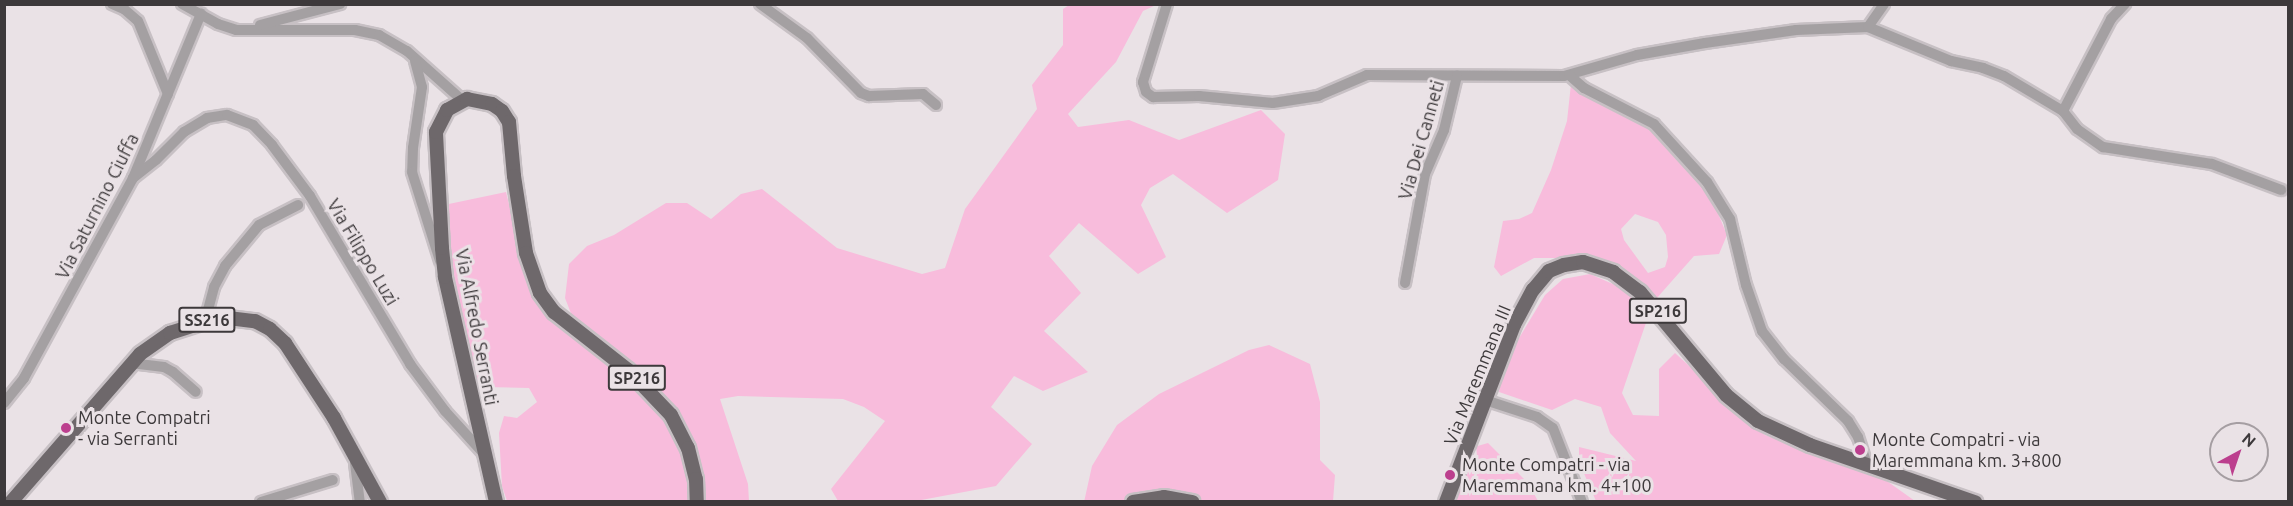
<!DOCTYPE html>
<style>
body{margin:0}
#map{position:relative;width:2293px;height:506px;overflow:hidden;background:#eae2e6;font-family:Ubuntu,sans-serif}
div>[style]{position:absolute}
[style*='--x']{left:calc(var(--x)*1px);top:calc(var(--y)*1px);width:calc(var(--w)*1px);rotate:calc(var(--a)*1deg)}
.green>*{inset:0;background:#f8bcdc}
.roads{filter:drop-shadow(2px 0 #c7c0c4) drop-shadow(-2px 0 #c7c0c4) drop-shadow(0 2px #c7c0c4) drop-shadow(0 -2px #c7c0c4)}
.minor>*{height:10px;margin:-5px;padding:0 5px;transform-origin:5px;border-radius:5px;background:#a4a0a2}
.major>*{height:14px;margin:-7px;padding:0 7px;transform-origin:7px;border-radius:7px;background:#6e686b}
.dots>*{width:16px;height:16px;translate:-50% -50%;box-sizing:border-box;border:3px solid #eae2e6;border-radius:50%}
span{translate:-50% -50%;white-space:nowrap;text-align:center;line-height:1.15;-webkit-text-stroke:6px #eae2e6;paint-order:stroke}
.shield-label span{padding:2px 4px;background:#eae2e6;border:2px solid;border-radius:4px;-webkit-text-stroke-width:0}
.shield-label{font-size:16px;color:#3d393b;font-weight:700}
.street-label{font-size:18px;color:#3d393b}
.poi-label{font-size:18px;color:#3d393b}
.left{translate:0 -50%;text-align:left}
.frame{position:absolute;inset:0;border:6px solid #3d393b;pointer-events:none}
.north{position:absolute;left:2209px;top:422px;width:60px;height:60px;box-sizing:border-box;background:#eae2e6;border:2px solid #a59ea2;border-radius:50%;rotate:40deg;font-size:16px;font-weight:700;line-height:24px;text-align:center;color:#3d393b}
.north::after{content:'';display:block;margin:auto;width:21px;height:27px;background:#bc3f8e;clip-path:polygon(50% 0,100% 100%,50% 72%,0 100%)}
</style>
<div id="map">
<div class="green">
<div style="clip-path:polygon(1069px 5px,1156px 5px,1143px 11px,1116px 62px,1068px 114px,1078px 127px,1129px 120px,1179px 140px,1261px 110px,1285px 134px,1278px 180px,1227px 213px,1173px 174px,1150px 188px,1141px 205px,1166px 257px,1138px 274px,1079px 223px,1049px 256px,1081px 293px,1044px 331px,1088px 372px,1043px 391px,1014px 376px,991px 407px,1032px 444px,996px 486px,916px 501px,838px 501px,831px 489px,885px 421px,864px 407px,843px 399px,738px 396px,720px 399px,748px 484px,749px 501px,507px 501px,502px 486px,499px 433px,504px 416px,517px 418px,537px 402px,529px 388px,485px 387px,474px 379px,449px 271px,444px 205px,506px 192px,526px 273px,541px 300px,579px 334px,565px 298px,569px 264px,587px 246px,614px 235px,666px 203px,687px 203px,711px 219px,741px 194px,762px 189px,837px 248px,922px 274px,945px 268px,965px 209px,1037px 109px,1032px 85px,1063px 45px,1063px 9px)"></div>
<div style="clip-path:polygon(evenodd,1571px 84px,1601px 97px,1648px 123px,1678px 151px,1710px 194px,1727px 235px,1719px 254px,1694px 256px,1656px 299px,1621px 269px,1599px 258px,1534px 258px,1501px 276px,1494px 267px,1503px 221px,1519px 219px,1532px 213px,1551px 170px,1567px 121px,1571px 84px,1635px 214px,1658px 222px,1666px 235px,1668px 257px,1665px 267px,1648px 273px,1624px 240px,1621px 229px,1635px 214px)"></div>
<div style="clip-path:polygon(1590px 274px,1622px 288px,1649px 314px,1622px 393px,1633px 415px,1659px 416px,1659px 369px,1675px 353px,1765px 435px,1884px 479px,1915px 501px,1596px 501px,1579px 462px,1579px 447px,1636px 461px,1610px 433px,1601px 407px,1575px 399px,1552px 410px,1499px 392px,1504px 363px,1545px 295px,1563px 279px)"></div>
<div style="clip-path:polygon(1269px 345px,1310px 364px,1320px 402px,1320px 460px,1335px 475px,1333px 501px,1084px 502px,1092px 466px,1117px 425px,1159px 394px,1249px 350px)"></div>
<div style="clip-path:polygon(1488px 443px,1528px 483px,1538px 501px,1453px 502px,1474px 447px)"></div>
</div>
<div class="roads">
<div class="minor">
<div style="--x:112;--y:4;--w:13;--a:23"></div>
<div style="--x:124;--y:9;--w:18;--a:41"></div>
<div style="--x:138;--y:21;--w:79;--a:67.7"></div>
<div style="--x:182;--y:4;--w:41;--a:29.1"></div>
<div style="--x:218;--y:24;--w:19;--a:18"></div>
<div style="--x:236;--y:30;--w:119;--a:0"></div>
<div style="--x:355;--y:30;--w:25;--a:12"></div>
<div style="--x:379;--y:35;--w:32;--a:30"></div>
<div style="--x:407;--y:51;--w:74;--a:41.7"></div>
<div style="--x:760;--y:4;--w:58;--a:35.9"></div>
<div style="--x:807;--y:38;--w:77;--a:45.5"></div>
<div style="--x:861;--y:93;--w:9;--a:21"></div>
<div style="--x:869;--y:96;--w:54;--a:-2.1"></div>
<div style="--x:923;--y:94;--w:17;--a:40"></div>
<div style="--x:1167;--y:4;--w:82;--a:107.1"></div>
<div style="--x:1143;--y:82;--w:10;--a:73"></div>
<div style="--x:1146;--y:92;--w:9;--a:36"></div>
<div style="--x:1153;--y:97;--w:46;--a:-1.2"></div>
<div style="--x:1199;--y:96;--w:74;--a:5.4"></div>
<div style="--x:1273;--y:103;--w:46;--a:-8.8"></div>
<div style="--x:1318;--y:96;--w:53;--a:-23.2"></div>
<div style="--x:1367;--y:75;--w:197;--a:0.3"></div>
<div style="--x:1564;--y:76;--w:76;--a:-16"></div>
<div style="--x:1637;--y:55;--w:69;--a:-10"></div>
<div style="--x:1705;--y:43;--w:92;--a:-8.1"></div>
<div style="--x:1796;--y:30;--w:72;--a:-2.4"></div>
<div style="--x:1868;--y:27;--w:90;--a:22.3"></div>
<div style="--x:1951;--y:61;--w:33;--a:12"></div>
<div style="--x:1983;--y:68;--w:22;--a:21"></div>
<div style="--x:2004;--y:76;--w:69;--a:30.7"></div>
<div style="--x:2063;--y:111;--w:23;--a:52"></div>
<div style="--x:2077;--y:129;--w:32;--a:35"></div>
<div style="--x:2103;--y:147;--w:110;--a:8.9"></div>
<div style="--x:2212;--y:164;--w:74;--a:20.6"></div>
<div style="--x:260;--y:25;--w:83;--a:-14.7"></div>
<div style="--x:1868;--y:27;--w:28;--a:-55"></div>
<div style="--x:415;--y:61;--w:27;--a:75"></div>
<div style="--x:422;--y:87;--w:62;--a:98.4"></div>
<div style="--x:413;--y:148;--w:24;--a:92"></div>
<div style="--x:412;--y:172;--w:93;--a:72.5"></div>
<div style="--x:1569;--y:75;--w:20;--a:41"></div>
<div style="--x:1584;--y:88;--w:79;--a:27.2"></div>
<div style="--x:1654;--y:124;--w:79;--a:47.6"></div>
<div style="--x:1707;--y:182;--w:44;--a:58.1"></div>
<div style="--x:1730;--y:219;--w:68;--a:76.4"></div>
<div style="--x:1746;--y:285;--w:49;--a:70.8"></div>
<div style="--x:1762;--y:331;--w:36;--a:52"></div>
<div style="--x:1784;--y:359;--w:89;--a:44.1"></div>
<div style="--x:1848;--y:421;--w:19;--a:58"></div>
<div style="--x:1858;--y:437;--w:29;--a:72"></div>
<div style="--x:2063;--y:111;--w:104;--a:-62.4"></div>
<div style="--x:2111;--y:19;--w:21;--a:-47"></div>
<div style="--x:133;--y:178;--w:29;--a:-38"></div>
<div style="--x:156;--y:160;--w:40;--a:-45"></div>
<div style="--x:184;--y:132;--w:27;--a:-31"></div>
<div style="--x:207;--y:118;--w:20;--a:-9"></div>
<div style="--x:227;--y:115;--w:28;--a:21"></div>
<div style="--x:253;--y:125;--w:28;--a:46"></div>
<div style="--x:272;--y:145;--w:64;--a:53.3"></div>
<div style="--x:310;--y:196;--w:196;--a:59.2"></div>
<div style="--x:410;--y:364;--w:59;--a:53.3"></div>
<div style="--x:445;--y:411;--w:58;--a:47.8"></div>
<div style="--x:1405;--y:283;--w:111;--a:-79.6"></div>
<div style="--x:1425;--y:174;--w:48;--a:-66.6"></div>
<div style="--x:1444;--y:130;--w:56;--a:-76.5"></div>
<div style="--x:205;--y:321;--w:35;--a:-75"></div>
<div style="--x:214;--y:287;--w:24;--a:-62"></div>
<div style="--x:225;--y:266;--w:53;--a:-50.3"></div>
<div style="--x:259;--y:225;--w:44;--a:-27.1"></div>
<div style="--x:131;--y:363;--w:33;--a:7"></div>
<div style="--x:164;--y:367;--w:10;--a:29"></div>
<div style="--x:173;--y:372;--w:30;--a:41"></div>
<div style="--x:1485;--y:400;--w:55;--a:18.1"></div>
<div style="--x:1537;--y:417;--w:19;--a:35"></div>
<div style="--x:1553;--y:428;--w:79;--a:68.6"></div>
<div style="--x:4;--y:403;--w:32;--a:-51"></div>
<div style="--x:24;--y:378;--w:228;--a:-61.4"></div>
<div style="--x:133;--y:178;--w:178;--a:-67.5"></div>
<div style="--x:355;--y:463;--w:39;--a:83"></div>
<div style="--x:261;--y:502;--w:75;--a:-17"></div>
</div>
<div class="major">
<div style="--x:11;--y:502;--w:196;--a:-48.9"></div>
<div style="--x:140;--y:354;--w:37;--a:-35"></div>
<div style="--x:170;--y:333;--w:52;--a:-17.7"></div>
<div style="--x:220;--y:317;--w:35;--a:7"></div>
<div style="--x:255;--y:321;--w:17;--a:28"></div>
<div style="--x:270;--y:329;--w:21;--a:43"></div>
<div style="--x:285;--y:343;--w:90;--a:56.8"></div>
<div style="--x:334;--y:418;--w:96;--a:61.3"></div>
<div style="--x:496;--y:502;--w:231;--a:-102.8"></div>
<div style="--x:445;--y:277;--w:29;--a:-96"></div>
<div style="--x:442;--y:248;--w:116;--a:-93"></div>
<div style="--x:436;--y:132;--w:25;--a:-63"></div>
<div style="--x:447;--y:110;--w:23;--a:-29"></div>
<div style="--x:467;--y:99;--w:25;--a:11"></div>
<div style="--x:492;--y:104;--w:12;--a:35"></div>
<div style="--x:502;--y:111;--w:13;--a:58"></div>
<div style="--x:509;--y:122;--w:54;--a:84.7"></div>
<div style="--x:514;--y:176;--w:78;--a:81.1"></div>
<div style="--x:526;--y:253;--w:42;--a:70.7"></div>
<div style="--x:540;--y:293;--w:24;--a:54"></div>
<div style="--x:554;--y:312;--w:94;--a:38.1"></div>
<div style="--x:628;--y:370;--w:62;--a:46.3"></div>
<div style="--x:671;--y:415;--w:37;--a:63"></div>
<div style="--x:688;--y:448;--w:32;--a:76"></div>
<div style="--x:696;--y:479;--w:23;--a:88"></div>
<div style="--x:1133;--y:502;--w:31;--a:-9"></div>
<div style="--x:1164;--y:497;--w:29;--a:10"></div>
<div style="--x:1446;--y:502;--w:190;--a:-69"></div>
<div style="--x:1514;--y:325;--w:40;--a:-62"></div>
<div style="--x:1533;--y:290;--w:25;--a:-50"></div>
<div style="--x:1549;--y:271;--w:16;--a:-22"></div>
<div style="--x:1564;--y:265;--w:19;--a:-9"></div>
<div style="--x:1583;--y:262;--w:32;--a:18"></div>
<div style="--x:1613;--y:272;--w:34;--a:37"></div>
<div style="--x:1640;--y:292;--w:134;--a:50.1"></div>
<div style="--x:1726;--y:395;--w:41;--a:39.1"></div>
<div style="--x:1758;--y:421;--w:57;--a:24.8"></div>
<div style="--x:1810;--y:445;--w:175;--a:19.1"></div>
</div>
</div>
<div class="dots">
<div style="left:66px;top:428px;background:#bc3f8e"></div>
<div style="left:1860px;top:450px;background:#bc3f8e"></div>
<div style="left:1450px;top:475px;background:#bc3f8e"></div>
</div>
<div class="shield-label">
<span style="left:1658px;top:311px">SP216</span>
<span style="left:207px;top:320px">SS216</span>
<span style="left:637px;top:378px">SP216</span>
</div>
<div class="street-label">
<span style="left:1421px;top:140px;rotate:-74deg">Via Dei Canneti</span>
<span style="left:97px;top:206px;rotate:-63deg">Via Saturnino Ciuffa</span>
<span style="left:363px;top:252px;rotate:59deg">Via Filippo Luzi</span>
<span style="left:477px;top:327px;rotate:79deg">Via Alfredo Serranti</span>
<span style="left:1477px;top:375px;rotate:-68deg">Via Maremmana III</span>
</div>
<div class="poi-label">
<span class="left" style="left:78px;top:428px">Monte Compatri<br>- via Serranti</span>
<span class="left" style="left:1872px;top:450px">Monte Compatri - via<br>Maremmana km. 3+800</span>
<span class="left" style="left:1462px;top:475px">Monte Compatri - via<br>Maremmana km. 4+100</span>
</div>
<div class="frame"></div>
<div class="north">N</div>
</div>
